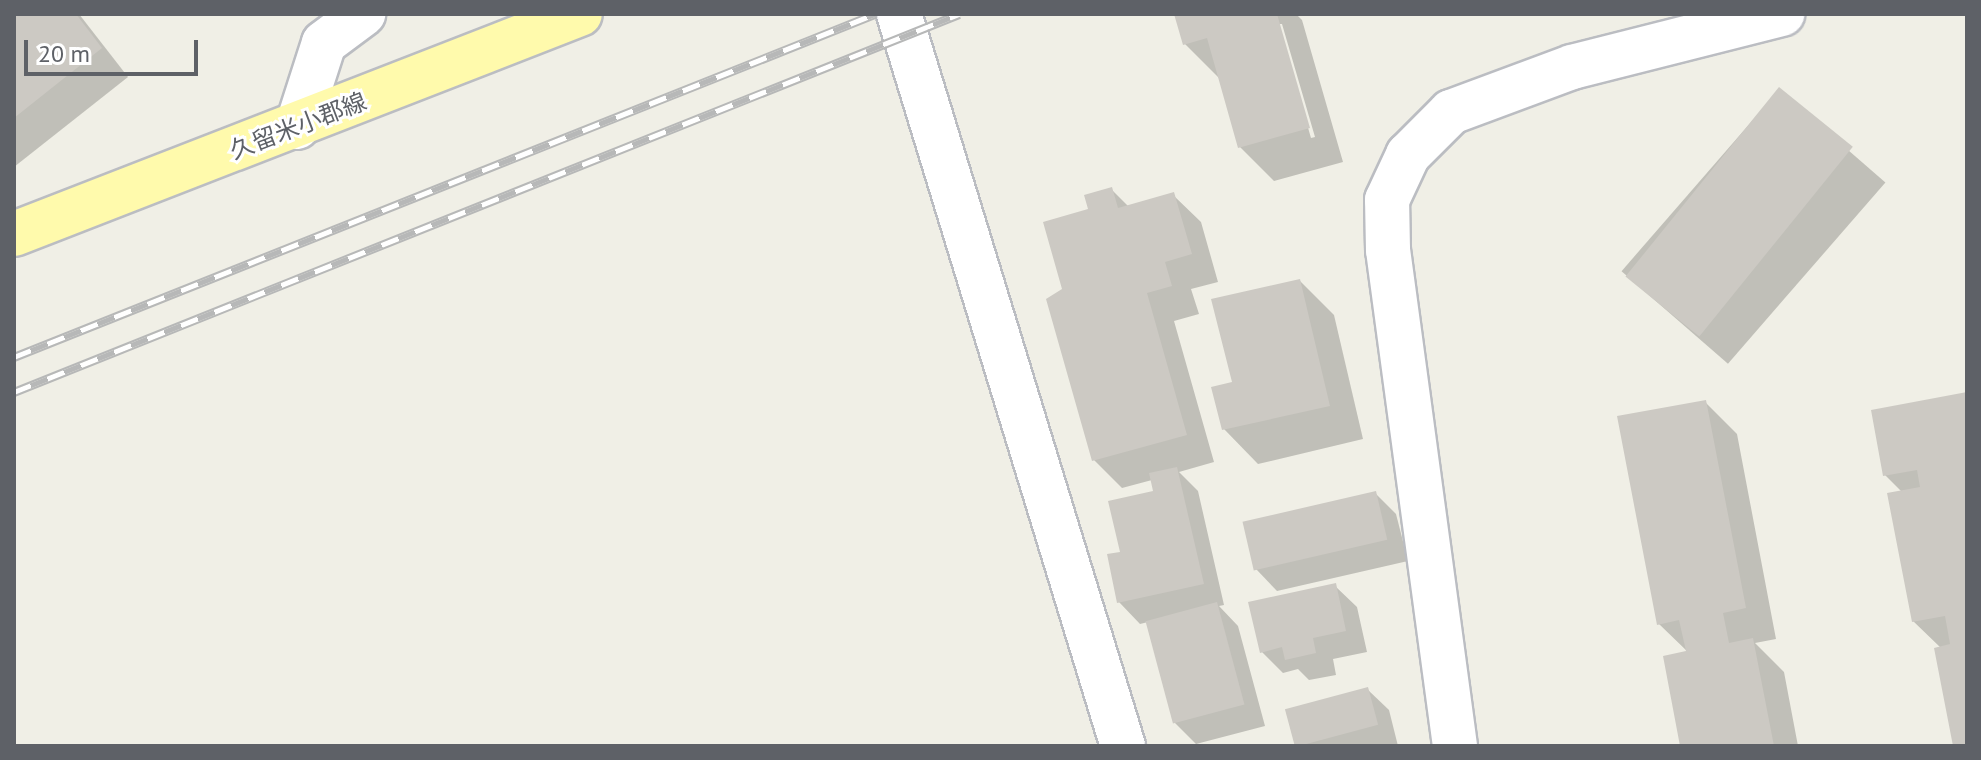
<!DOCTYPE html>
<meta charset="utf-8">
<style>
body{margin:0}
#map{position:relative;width:1981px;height:760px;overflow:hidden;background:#f0efe6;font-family:"PT Sans","Noto Sans JP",sans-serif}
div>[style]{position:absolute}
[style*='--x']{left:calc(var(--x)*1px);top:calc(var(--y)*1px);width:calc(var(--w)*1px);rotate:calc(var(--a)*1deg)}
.shadow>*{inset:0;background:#0003;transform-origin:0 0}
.building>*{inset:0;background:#ccc9c3;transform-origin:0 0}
.roads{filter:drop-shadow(2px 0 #bbbdc2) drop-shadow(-2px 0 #bbbdc2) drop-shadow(0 2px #bbbdc2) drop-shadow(0 -2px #bbbdc2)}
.minor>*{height:44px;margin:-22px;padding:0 22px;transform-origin:22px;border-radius:22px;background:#fff}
.tertiary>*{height:44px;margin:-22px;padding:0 22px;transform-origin:22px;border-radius:22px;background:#fff}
.primary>*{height:44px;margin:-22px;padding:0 22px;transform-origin:22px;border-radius:22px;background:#fffaac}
.rail>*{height:9px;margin-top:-4.5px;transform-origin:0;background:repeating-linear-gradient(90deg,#fff 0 18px,#b7b8b8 0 36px);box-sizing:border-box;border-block:2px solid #b7b8b8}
span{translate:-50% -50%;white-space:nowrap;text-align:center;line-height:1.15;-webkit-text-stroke:6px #fff;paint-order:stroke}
.street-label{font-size:24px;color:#5e6167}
.frame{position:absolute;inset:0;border:16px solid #5e6167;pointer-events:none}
.scale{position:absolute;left:24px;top:40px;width:174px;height:36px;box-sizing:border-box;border:4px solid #5e6167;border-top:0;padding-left:10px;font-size:24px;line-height:28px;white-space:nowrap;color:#5e6167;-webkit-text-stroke:6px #fff;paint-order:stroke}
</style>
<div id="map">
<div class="shadow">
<div style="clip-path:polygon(14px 14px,79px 14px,128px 77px,14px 167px)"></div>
<div style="clip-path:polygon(evenodd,1176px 14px,1296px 14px,1302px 20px,1343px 162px,1274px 181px,1240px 147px,1219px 78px,1185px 44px,1176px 14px,1278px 24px,1282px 24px,1315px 137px,1311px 138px,1278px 24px)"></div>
<div style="left:1779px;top:90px;width:141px;height:240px;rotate:41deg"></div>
<div style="clip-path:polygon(1111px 189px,1129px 207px,1173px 195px,1201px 222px,1218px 282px,1191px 289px,1199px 314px,1174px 321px,1214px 462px,1179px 472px,1198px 491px,1224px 605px,1219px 606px,1238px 626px,1265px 726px,1196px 744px,1175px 723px,1148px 622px,1140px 624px,1119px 602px,1122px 553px,1155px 492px,1152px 480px,1122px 488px,1094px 460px,1065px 290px,1090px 211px)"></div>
<div style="clip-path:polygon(1300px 281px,1334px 315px,1363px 439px,1258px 464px,1224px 429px,1235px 383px)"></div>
<div style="clip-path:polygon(1967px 394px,1967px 746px,1955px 746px,1941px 648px,1913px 621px,1902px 492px,1885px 475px)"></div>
<div style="clip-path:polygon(1705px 402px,1737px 434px,1776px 639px,1755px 643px,1784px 672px,1798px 746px,1682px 746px,1689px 653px,1659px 624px)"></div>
<div style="clip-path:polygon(1375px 493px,1396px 514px,1408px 561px,1277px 591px,1256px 569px)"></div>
<div style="clip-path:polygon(1335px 586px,1357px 607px,1367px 652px,1333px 659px,1336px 675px,1309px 680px,1298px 669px,1283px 673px,1262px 652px)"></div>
<div style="clip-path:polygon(1367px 689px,1389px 710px,1398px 746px,1297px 745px)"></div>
</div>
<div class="building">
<div style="clip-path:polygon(14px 14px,76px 14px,102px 48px,14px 118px)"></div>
<div style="clip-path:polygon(1174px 14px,1277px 14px,1310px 128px,1238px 148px,1207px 38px,1183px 45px)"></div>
<div style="left:1779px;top:87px;width:95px;height:244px;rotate:39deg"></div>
<div style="clip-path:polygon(1112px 187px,1118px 208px,1174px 192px,1192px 254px,1165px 262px,1172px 286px,1147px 293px,1187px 435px,1092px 461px,1046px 299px,1062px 289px,1043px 222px,1088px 209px,1084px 195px)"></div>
<div style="clip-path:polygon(1300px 279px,1330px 406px,1222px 430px,1211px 387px,1232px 382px,1211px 299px)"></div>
<div style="clip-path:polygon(1967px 392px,1967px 746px,1953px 746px,1934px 648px,1950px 644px,1945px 616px,1912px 622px,1887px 493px,1920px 487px,1917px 470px,1883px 476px,1871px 410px)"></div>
<div style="clip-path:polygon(1706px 400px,1746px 608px,1723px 613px,1729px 643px,1753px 638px,1774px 746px,1680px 746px,1663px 656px,1686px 651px,1679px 620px,1657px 625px,1617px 416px)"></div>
<div style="clip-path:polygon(1177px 467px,1204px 584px,1117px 603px,1107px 554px,1120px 552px,1108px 501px,1153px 491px,1149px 473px)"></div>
<div style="left:1376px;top:491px;width:50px;height:137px;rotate:77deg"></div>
<div style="clip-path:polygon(1336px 583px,1346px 631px,1313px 638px,1316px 653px,1285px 660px,1282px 647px,1260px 653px,1248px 602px)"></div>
<div style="left:1217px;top:602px;width:106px;height:74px;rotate:75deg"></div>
<div style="left:1368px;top:687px;width:39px;height:86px;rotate:75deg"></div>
</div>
<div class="roads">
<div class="minor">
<div style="--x:899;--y:14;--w:766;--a:72.99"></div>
<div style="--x:297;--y:127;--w:88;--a:-72.2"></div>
<div style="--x:324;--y:43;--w:49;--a:-36.6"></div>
</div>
<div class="tertiary">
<div style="--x:1455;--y:746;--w:501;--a:-97.69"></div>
<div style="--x:1388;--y:250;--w:50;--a:-91.1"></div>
<div style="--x:1387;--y:200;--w:50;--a:-65"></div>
<div style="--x:1408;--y:155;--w:61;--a:-45"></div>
<div style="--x:1451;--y:112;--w:129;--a:-20.4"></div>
<div style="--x:1572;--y:67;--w:217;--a:-14.2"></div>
</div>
<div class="primary">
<div style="--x:14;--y:234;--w:607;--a:-21.24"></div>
</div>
</div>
<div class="rail">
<div style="--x:14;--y:357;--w:927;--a:-21.72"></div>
<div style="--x:14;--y:392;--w:1018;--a:-21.8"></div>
</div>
<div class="street-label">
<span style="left:298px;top:126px;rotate:-21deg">久留米小郡線</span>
</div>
<div class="frame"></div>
<div class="scale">20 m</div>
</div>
